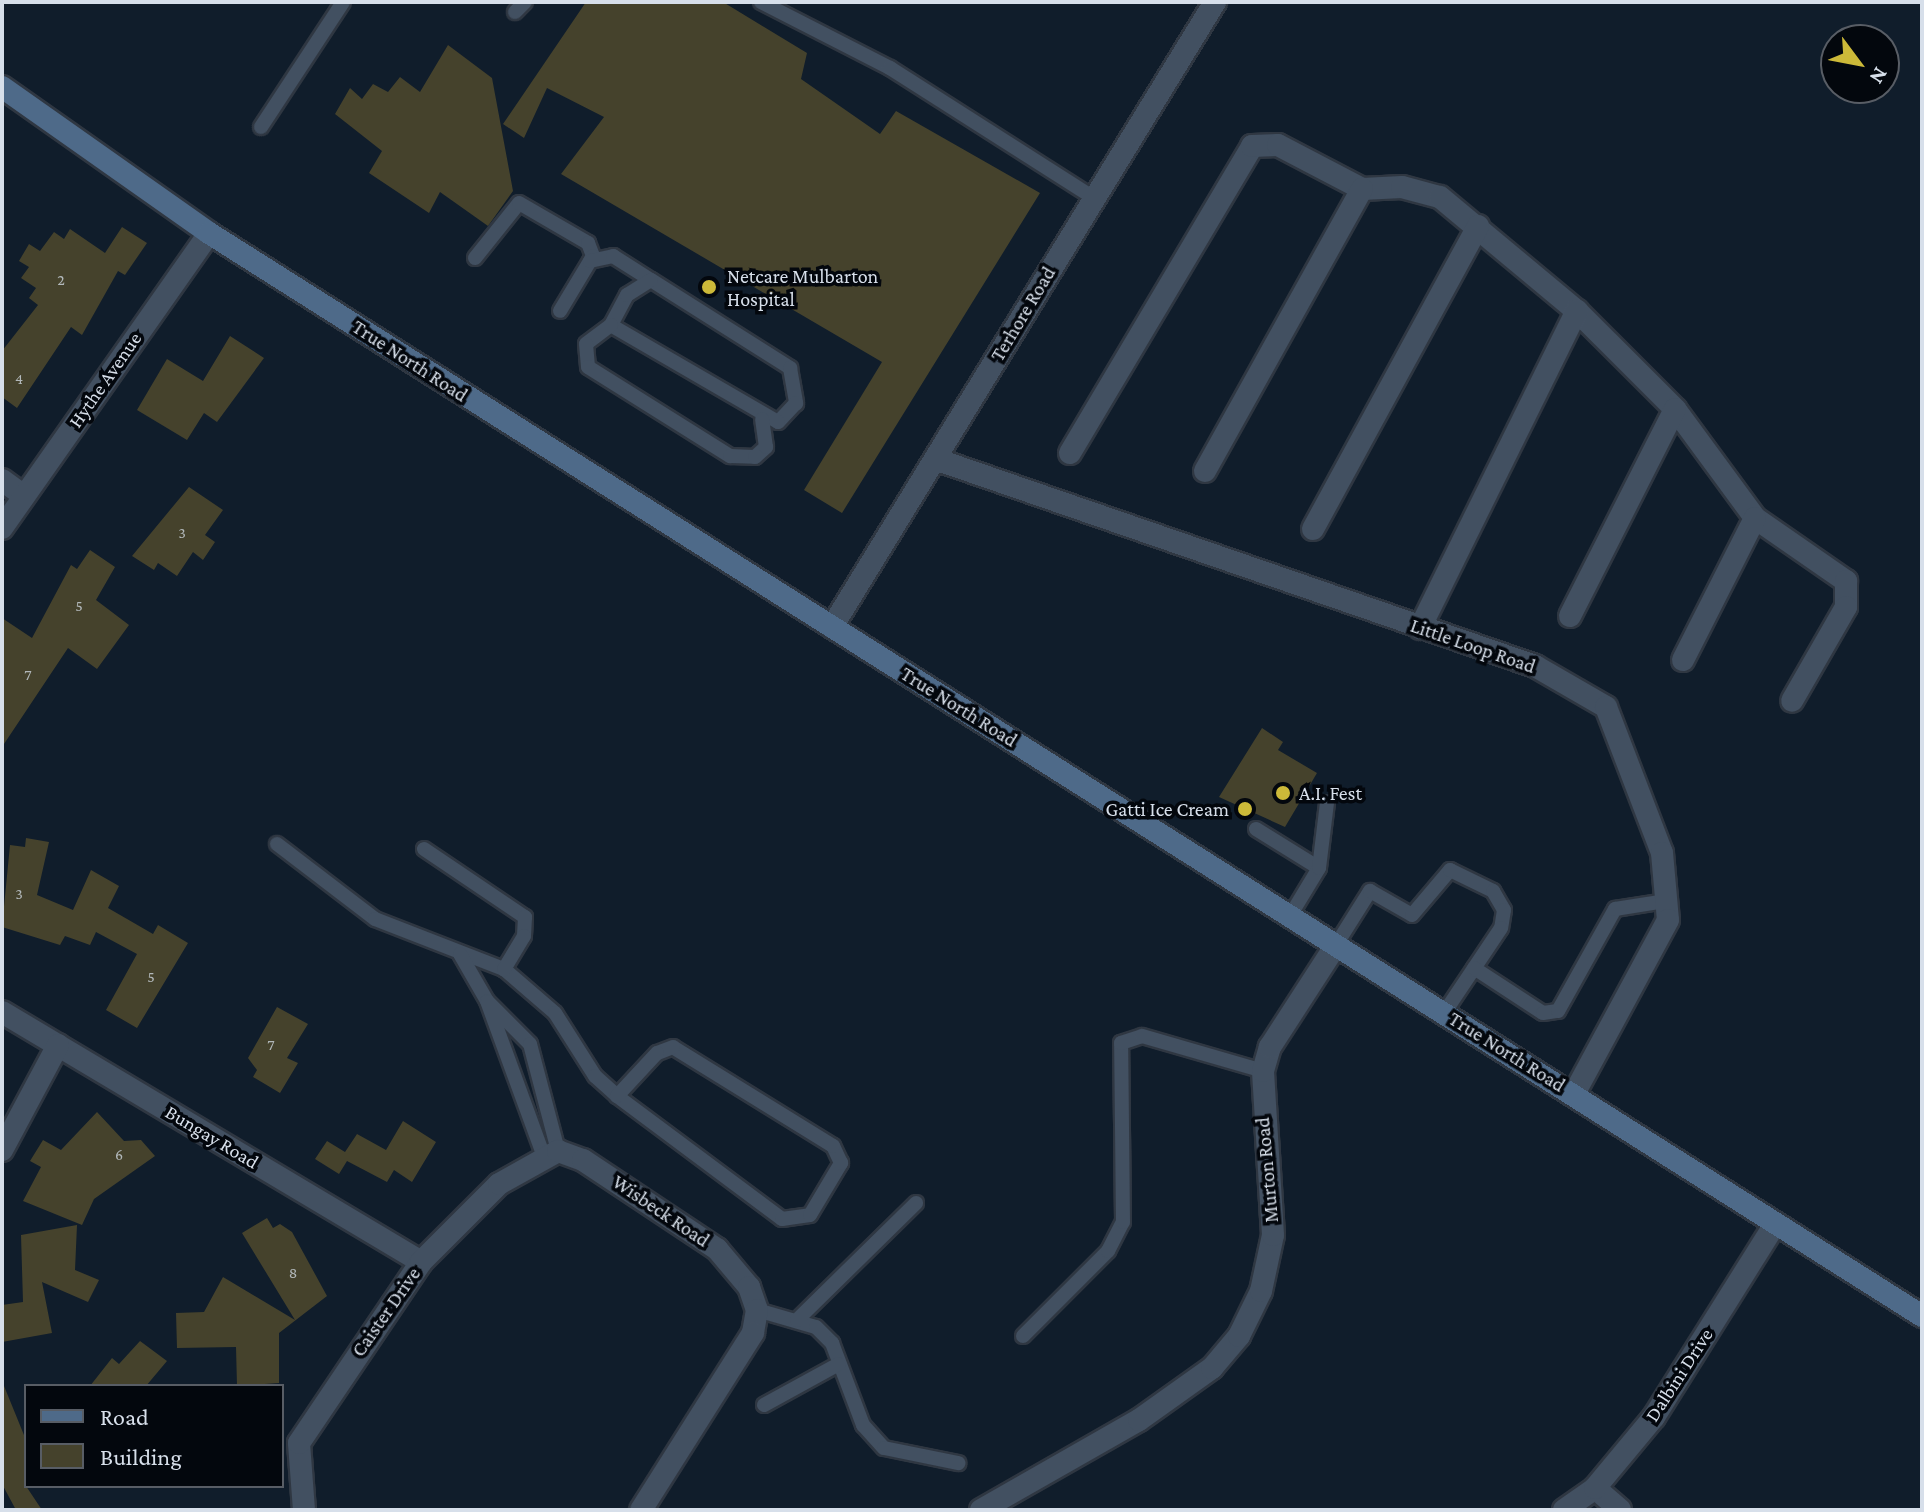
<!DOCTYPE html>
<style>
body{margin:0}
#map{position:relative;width:1924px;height:1512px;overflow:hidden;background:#101d2b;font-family:"Crimson Pro",serif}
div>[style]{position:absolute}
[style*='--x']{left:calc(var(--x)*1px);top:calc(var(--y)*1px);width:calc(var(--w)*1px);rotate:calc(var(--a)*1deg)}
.building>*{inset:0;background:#45422c}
.roads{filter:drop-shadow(2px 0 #2f3742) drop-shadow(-2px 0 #2f3742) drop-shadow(0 2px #2f3742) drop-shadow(0 -2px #2f3742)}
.service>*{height:14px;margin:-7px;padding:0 7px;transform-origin:7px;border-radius:7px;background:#425061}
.minor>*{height:22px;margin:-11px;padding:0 11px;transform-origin:11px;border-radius:11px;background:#425061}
.secondary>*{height:22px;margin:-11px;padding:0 11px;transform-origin:11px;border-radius:11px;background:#4e6a89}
.dots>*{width:22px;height:22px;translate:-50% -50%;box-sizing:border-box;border:4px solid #03070d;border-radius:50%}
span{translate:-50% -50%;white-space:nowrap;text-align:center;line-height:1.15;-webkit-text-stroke:7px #03070d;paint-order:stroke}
.number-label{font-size:16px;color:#b2b8ba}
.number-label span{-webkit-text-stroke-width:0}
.poi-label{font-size:20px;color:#d7dfea}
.left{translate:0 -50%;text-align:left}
.right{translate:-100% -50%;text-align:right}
.street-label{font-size:20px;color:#d7dfea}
.frame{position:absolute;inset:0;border:4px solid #d7dfea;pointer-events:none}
.legend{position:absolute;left:24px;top:1384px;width:260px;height:104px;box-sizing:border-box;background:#03070d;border:2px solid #585d65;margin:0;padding:10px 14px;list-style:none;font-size:24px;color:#d7dfea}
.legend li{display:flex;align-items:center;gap:16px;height:40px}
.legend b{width:40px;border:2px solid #585d65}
.north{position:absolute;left:1820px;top:24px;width:80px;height:80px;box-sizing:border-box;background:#03070d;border:2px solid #585d65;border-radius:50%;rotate:122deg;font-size:22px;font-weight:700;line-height:32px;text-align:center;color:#d7dfea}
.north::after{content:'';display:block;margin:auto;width:28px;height:36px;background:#ccb939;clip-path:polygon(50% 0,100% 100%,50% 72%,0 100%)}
</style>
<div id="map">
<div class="building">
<div style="clip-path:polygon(586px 2px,723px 2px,807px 53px,801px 79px,880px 134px,896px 111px,1040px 193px,842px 513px,804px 490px,882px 362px,561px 174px,604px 117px,547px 88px,524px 138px,503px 124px)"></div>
<div style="clip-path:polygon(448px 45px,492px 78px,513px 191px,488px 226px,440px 192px,429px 213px,369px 173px,382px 151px,335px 114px,350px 88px,362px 99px,373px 84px,388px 92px,400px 77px,420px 92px)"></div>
<div style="clip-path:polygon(122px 227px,147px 243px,125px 275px,118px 271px,82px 335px,71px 327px,17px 408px,2px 397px,2px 351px,38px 305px,29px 298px,36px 288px,21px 278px,29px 267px,19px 261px,29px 244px,40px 251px,54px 232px,64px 239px,70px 229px,105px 253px)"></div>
<div style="clip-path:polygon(230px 336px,264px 358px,217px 422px,204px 413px,187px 440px,137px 410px,167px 359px,203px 381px)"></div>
<div style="clip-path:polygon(189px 487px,223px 510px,205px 535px,215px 542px,203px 560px,193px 552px,177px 576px,158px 563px,154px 570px,132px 556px)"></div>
<div style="clip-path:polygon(90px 550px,115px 567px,96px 600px,129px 625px,97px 669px,68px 648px,2px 747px,2px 618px,32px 638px,71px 565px,77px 569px)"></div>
<div style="clip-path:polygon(1262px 728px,1283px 742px,1278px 750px,1317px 773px,1285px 827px,1219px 797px)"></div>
<div style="clip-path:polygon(26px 838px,49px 842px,37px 895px,73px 910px,91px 870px,119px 886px,108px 908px,153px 934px,158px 925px,188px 943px,137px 1028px,106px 1010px,137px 954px,96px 932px,90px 945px,65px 936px,60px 945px,2px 927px,10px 845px,25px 847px)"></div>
<div style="clip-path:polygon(277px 1007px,308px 1024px,287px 1058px,298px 1063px,280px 1093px,253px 1077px,257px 1070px,248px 1058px)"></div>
<div style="clip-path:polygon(97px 1112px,124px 1141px,141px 1140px,155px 1156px,94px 1199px,82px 1225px,23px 1201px,41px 1167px,30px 1161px,43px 1140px,61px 1150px)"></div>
<div style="clip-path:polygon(403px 1121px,436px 1142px,412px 1182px,394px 1170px,387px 1182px,347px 1161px,339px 1174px,315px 1159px,327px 1141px,345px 1152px,357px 1134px,386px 1150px)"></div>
<div style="clip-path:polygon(267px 1218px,273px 1228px,280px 1224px,292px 1232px,327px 1296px,279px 1333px,279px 1383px,237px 1386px,236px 1347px,177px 1348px,176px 1313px,204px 1312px,223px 1277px,295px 1320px,242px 1233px)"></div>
<div style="clip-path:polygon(77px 1225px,75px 1270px,99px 1280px,88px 1302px,42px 1282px,52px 1333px,2px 1342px,2px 1305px,23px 1302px,21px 1235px)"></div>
<div style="clip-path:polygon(140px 1341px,167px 1361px,146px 1386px,90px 1386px,112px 1358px,119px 1364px)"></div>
<div style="clip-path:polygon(2px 1381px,26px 1440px,26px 1486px,42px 1510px,16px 1510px,2px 1484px)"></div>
</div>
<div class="roads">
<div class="service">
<div style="--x:761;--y:2;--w:145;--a:27.1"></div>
<div style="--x:890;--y:68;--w:242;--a:32.5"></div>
<div style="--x:515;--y:12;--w:14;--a:-45"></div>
<div style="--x:261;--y:127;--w:149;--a:-56.7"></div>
<div style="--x:475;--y:258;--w:70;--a:-51.3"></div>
<div style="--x:519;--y:203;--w:80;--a:30.1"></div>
<div style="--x:588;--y:243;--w:14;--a:69"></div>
<div style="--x:593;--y:256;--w:64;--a:121"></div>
<div style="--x:590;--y:261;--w:24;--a:-12"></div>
<div style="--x:613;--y:256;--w:45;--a:32.3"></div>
<div style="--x:651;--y:280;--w:165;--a:32.3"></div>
<div style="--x:790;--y:368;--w:36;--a:80"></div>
<div style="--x:796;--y:403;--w:26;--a:133"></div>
<div style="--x:778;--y:422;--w:193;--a:-149.9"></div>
<div style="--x:611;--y:325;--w:34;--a:-62"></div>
<div style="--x:627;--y:295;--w:28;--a:-32"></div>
<div style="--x:611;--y:325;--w:31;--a:143"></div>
<div style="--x:586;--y:344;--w:23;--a:85"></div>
<div style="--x:588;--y:367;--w:168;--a:32.1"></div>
<div style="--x:730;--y:456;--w:25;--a:2"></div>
<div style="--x:755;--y:457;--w:15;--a:-42"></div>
<div style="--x:766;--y:447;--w:28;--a:-98"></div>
<div style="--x:1256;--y:829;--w:74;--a:31.8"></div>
<div style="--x:277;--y:844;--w:123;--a:37.4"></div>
<div style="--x:375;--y:919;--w:138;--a:21.2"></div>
<div style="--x:504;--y:969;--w:67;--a:40.8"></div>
<div style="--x:555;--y:1013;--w:75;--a:57.6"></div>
<div style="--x:595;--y:1076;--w:30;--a:42"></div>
<div style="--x:617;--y:1096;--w:206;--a:36.7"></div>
<div style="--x:782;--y:1219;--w:28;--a:-8"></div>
<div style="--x:810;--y:1215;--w:61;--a:-59.2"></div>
<div style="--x:841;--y:1163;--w:19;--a:-115"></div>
<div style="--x:833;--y:1146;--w:188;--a:-148.3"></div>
<div style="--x:673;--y:1047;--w:17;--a:159"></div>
<div style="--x:657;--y:1053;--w:59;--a:132.9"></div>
<div style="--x:424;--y:849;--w:122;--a:34"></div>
<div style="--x:525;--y:917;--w:19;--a:93"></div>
<div style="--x:524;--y:936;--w:39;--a:121"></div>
<div style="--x:1290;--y:916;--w:56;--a:-58.9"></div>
<div style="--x:1319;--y:868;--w:65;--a:-83"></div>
<div style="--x:1336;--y:945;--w:64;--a:-57.8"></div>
<div style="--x:1370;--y:891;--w:48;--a:29.7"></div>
<div style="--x:1412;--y:915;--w:59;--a:-49.8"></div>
<div style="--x:1450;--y:870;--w:48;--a:26"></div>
<div style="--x:1493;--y:891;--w:22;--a:60"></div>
<div style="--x:1504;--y:910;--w:18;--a:99"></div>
<div style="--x:1501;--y:928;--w:102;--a:123.8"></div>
<div style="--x:460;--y:954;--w:54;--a:60.1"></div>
<div style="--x:487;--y:1001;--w:163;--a:69.9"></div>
<div style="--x:1474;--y:968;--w:82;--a:33.1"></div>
<div style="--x:1543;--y:1013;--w:15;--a:-8"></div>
<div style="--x:1558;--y:1011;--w:117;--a:-60.8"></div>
<div style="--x:1615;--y:909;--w:52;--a:-8.9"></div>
<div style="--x:488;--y:1002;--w:59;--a:45"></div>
<div style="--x:530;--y:1044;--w:111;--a:75.3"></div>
<div style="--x:757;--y:1310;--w:61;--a:16.1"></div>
<div style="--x:816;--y:1327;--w:23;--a:45"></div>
<div style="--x:832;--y:1343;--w:88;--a:69.3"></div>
<div style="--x:863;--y:1425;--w:31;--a:48"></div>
<div style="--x:884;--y:1448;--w:76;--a:11.5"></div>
<div style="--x:797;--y:1320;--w:167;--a:-44.5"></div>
<div style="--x:1023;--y:1336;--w:120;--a:-45"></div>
<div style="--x:1108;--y:1251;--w:33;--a:-63"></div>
<div style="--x:1123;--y:1222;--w:179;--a:-90.6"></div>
<div style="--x:1121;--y:1043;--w:22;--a:-18"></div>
<div style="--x:1142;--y:1036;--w:126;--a:16.1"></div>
<div style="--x:764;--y:1405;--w:85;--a:-28.7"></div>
</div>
<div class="minor">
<div style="--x:1070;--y:453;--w:357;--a:-59.3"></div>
<div style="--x:1252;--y:146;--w:26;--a:-2"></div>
<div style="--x:1278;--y:145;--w:95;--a:27.6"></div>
<div style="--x:1362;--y:189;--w:40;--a:-2.9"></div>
<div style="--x:1402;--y:187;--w:39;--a:15"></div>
<div style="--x:1440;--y:197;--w:178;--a:39.8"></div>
<div style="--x:1577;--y:311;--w:139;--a:45"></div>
<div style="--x:1675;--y:409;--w:135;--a:53.7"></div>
<div style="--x:1755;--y:518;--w:111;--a:34.7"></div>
<div style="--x:1846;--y:581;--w:26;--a:90"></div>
<div style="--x:1846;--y:607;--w:108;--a:119.9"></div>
<div style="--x:935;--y:459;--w:635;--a:19.03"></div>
<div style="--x:1535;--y:666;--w:82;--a:30"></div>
<div style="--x:1606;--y:707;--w:156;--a:69"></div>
<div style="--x:1662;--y:853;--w:67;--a:84.9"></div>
<div style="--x:1668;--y:920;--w:198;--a:118.4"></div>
<div style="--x:1205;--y:471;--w:323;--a:-60.9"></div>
<div style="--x:2;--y:480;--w:27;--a:36"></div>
<div style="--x:2;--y:528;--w:360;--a:-54.9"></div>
<div style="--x:1313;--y:529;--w:345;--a:-61.4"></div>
<div style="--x:1570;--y:616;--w:232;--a:-63.1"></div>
<div style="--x:832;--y:627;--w:733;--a:-58.5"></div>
<div style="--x:1420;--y:628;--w:354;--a:-63.7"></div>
<div style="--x:1683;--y:660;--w:159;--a:-63.1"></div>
<div style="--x:2;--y:1012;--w:488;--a:30.8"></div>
<div style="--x:2;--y:1150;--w:119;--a:-61.9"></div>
<div style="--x:1595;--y:1488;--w:33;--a:41"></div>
<div style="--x:304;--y:1510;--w:67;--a:-94.3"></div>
<div style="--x:299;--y:1443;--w:218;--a:-56"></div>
<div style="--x:421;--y:1262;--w:110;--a:-45"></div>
<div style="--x:499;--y:1184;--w:68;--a:-29.2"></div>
<div style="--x:558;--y:1151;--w:27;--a:20"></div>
<div style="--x:583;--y:1160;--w:161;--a:33.6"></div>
<div style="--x:717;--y:1249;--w:50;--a:49.9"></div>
<div style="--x:749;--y:1287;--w:24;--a:71"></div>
<div style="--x:757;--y:1310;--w:23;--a:100"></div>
<div style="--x:753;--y:1333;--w:209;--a:122.3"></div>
<div style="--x:981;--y:1510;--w:182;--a:-29.7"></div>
<div style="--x:1139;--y:1420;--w:90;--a:-35.5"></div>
<div style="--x:1212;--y:1368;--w:42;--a:-49.8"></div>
<div style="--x:1239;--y:1336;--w:50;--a:-63.9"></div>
<div style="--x:1261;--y:1291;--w:57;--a:-77.9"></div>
<div style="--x:1273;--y:1235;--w:164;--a:-93.5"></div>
<div style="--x:1263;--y:1071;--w:25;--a:-74"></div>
<div style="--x:1270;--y:1047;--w:121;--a:-57.1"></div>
<div style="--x:1564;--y:1510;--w:38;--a:-35"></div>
<div style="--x:1595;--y:1488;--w:92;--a:-50.3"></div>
<div style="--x:1654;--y:1417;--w:228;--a:-57.9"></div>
</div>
<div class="secondary">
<div style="--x:2;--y:87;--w:253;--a:35.2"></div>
<div style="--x:209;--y:233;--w:2027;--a:32.3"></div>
</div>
</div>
<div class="dots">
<div style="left:709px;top:287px;background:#ccb939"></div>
<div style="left:1283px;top:793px;background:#ccb939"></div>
<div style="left:1245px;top:809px;background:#ccb939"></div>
</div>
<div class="number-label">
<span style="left:61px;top:280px">2</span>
<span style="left:19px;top:379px">4</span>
<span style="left:182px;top:533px">3</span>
<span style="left:79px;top:606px">5</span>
<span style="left:28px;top:675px">7</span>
<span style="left:19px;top:894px">3</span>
<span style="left:151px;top:977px">5</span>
<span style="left:271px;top:1045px">7</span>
<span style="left:119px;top:1155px">6</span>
<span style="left:293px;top:1273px">8</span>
</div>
<div class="poi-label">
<span class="left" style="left:727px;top:288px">Netcare Mulbarton<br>Hospital</span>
<span class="left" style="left:1299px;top:793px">A.I. Fest</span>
<span class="right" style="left:1229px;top:809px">Gatti Ice Cream</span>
</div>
<div class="street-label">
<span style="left:1023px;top:314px;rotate:-59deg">Terhore Road</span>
<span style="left:410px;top:361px;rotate:33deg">True North Road</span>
<span style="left:105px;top:380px;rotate:-55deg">Hythe Avenue</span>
<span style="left:1473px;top:646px;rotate:19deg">Little Loop Road</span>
<span style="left:959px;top:707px;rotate:32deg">True North Road</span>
<span style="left:1507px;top:1052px;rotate:32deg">True North Road</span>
<span style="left:212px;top:1137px;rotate:31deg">Bungay Road</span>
<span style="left:1267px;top:1170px;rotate:-95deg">Murton Road</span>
<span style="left:661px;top:1211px;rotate:34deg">Wisbeck Road</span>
<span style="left:386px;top:1312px;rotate:-55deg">Caister Drive</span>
<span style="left:1679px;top:1375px;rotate:-57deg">Dalbini Drive</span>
</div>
<div class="frame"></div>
<ul class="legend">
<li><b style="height:10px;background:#4e6a89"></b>Road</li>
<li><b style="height:22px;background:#45422c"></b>Building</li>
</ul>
<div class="north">N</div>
</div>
